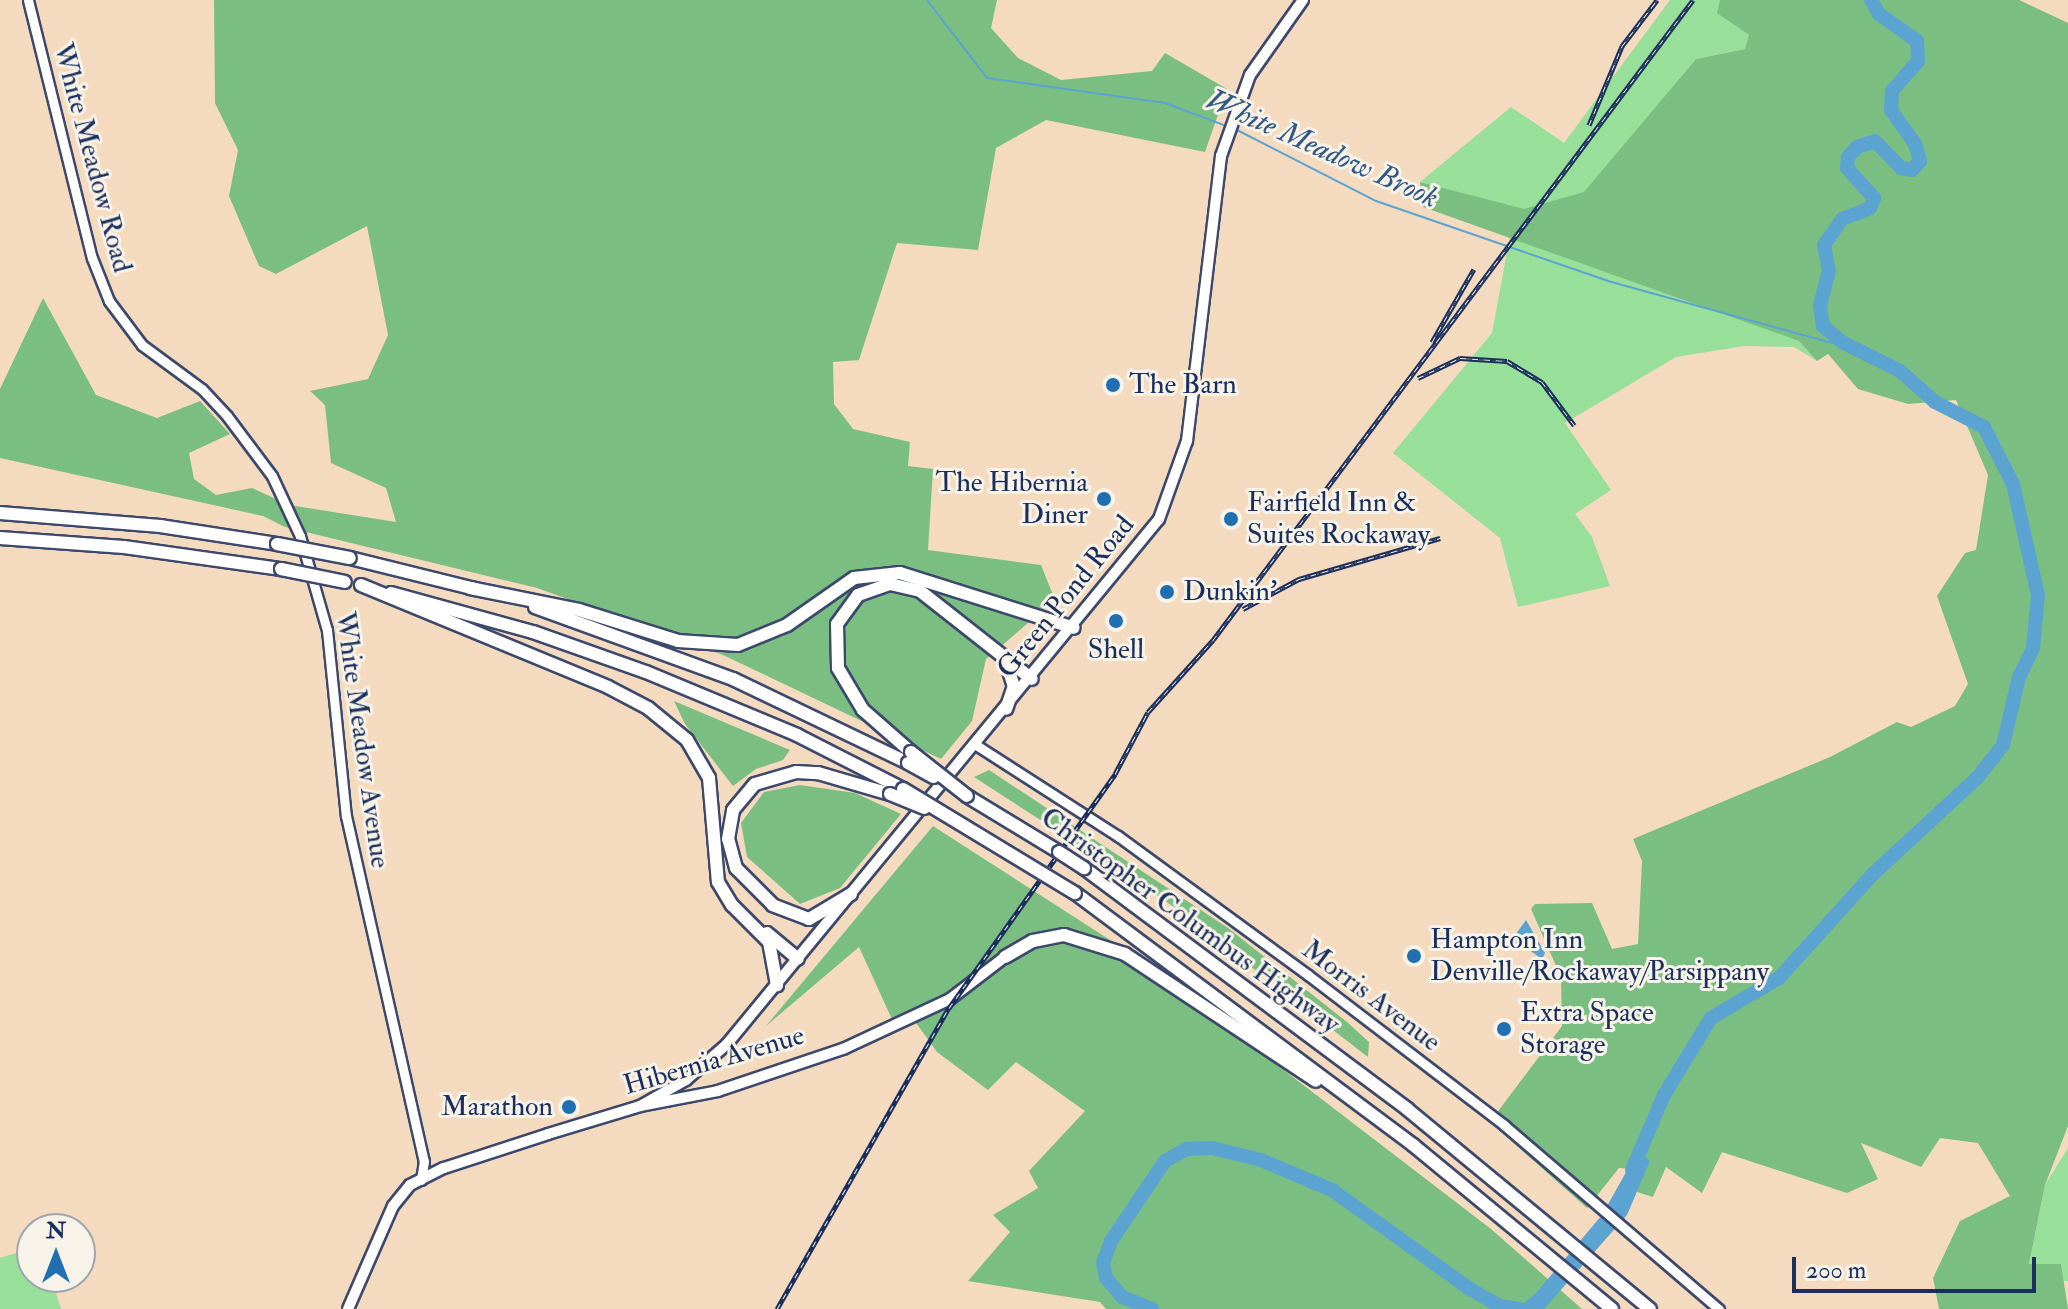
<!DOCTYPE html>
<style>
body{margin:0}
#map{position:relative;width:2068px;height:1309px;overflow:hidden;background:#f4dabe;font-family:"IM FELL Double Pica",serif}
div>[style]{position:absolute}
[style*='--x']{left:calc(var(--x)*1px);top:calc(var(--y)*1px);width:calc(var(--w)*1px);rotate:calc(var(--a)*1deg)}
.green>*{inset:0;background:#98df99}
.forest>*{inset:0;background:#7abe81}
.water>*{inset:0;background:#5ba4d2}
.stream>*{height:2px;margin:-1px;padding:0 1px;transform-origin:1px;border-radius:1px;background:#5ba4d2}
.river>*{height:14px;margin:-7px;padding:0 7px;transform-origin:7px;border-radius:7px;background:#5ba4d2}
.roads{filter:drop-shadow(2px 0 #3c496c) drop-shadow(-2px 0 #3c496c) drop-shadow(0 2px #3c496c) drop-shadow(0 -2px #3c496c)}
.secondary>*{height:9px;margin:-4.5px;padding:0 4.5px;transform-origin:4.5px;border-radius:4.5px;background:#fff}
.primary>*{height:10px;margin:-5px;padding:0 5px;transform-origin:5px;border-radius:5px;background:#fff}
.highway>*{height:12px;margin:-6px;padding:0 6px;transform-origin:6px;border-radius:6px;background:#fff}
.rail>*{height:5px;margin-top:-2.5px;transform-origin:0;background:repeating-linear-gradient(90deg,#f7f3e8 0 6px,#1b2f5e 0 12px);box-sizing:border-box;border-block:2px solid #1b2f5e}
.bridges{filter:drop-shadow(2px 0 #3c496c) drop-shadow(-2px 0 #3c496c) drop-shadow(0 2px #3c496c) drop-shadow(0 -2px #3c496c)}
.highway-bridge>*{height:12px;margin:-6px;padding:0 6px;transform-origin:6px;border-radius:6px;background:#fff}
.dots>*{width:22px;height:22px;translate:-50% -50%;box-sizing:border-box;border:4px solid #f7f3e8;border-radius:50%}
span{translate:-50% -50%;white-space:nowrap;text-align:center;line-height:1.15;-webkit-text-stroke:6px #f7f3e8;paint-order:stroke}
.street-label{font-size:28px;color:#1b2f5e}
.poi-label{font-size:28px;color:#1b2f5e}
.left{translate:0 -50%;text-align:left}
.right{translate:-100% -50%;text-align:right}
.water-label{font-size:30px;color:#315887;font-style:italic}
.north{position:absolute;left:16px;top:1213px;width:80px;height:80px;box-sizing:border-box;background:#f7f3e8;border:2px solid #9fa5b1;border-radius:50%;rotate:0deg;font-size:22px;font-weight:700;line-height:32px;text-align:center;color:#1b2f5e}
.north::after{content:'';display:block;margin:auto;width:28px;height:36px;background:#1f6fb2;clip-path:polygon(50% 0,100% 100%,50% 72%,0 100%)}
.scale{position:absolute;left:1792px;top:1257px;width:244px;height:36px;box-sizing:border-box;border:4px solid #1b2f5e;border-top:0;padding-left:10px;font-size:24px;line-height:28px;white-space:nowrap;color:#1b2f5e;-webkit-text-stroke:6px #f7f3e8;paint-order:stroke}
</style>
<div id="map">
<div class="green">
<div style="clip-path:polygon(1670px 0,1720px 0,1718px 13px,1749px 35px,1745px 49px,1696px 59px,1584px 193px,1524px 210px,1420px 182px,1511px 107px,1564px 143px)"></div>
<div style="clip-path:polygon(1510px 236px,1799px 341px,1817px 361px,1794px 347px,1744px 346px,1676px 357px,1565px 423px,1611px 490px,1575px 514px,1592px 537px,1610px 586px,1518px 607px,1500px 538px,1393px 453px,1492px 333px)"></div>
<div style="clip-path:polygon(2068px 1148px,2068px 1281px,2057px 1281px,2029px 1264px,2045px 1185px)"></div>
<div style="clip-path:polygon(32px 1248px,32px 1277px,51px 1277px,61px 1309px,0 1309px,0 1258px)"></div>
</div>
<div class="forest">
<div style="clip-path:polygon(214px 0,997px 0,991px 28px,1018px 58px,1061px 80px,1152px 71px,1165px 53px,1227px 89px,1205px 152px,1046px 120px,996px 148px,978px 250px,897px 243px,859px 360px,833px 362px,834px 404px,853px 429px,910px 442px,908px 466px,933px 469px,928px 550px,1041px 565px,1055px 600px,986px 659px,972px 721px,941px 759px,723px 655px,537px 588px,285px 527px,263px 516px,0 458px,0 389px,43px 298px,96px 395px,157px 418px,200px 401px,230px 434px,189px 453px,194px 479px,216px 495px,252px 488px,289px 505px,396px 522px,386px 488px,331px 463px,325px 405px,310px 391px,368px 379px,388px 335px,367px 226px,276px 274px,259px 266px,229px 196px,238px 150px,215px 103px)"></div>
<div style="clip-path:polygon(1720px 0,2019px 0,2068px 23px,2068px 1126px,2045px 1185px,2029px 1264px,2061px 1264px,2068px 1309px,1939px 1309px,1933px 1278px,1960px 1221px,2010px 1196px,1978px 1143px,1940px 1138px,1921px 1167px,1861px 1143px,1878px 1179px,1847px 1193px,1722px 1152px,1702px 1193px,1666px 1167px,1653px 1197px,1631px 1190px,1638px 1169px,1619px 1168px,1587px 1208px,1490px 1122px,1562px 1026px,1561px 977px,1531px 909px,1535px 904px,1592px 903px,1612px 949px,1638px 944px,1642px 861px,1633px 839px,1830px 757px,1897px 722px,1911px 727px,1955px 706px,1968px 684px,1937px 596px,1965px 553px,1976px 550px,1988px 475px,1956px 400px,1908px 404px,1858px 389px,1828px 354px,1817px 361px,1799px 341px,1423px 207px,1420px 182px,1524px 209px,1584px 192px,1696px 59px,1745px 49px,1749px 35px,1717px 13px)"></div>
<div style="clip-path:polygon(674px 701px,790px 750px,783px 760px,756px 769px,733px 786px,685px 724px)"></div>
<div style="clip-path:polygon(989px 770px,1228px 928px,1347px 1022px,1369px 1042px,1368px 1057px,1167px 902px,974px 777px)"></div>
<div style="clip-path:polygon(800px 785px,855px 793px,901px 814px,840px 888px,800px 904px,747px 857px,741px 823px,764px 792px)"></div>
<div style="clip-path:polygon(933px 826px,1135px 956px,1491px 1229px,1582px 1309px,1106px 1309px,1100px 1302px,968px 1281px,1010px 1232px,993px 1215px,1038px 1188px,1029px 1171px,1085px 1111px,1016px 1062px,988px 1090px,937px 1052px,914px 1020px,896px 1028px,859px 947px,766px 1026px)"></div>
</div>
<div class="water">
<div style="clip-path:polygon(1526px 920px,1545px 953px,1542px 959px,1521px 944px,1507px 946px)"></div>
<div style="clip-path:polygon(1638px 1151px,1650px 1161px,1627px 1215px,1544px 1309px,1507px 1309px,1508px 1300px,1524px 1303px,1536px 1293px,1602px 1215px)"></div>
</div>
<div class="stream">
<div style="--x:927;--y:0;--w:98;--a:52.4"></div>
<div style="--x:987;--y:78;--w:180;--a:8"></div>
<div style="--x:1165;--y:103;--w:68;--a:20.6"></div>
<div style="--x:1235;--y:129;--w:158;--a:27.1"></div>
<div style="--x:1376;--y:201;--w:245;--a:19"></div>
<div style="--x:1608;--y:281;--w:269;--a:15.5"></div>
</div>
<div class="river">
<div style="--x:1632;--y:1170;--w:82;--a:-66.9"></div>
<div style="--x:1664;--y:1095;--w:90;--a:-58.6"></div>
<div style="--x:1711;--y:1018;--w:79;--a:-30.5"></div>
<div style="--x:1779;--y:978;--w:142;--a:-47.9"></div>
<div style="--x:1874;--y:873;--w:142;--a:-42.7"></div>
<div style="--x:1978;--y:777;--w:41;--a:-52"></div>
<div style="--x:2003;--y:745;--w:70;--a:-76.8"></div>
<div style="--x:2019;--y:677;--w:32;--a:-64"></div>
<div style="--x:2033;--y:648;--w:53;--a:-84.6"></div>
<div style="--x:2038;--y:595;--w:114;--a:-102.7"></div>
<div style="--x:2013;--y:484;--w:64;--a:-117"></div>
<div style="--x:1984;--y:427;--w:55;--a:-153"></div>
<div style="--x:1935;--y:402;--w:47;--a:-138.5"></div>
<div style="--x:1900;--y:371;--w:65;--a:-153.4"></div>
<div style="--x:1842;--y:342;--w:25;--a:-140"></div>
<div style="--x:1823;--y:326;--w:20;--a:-99"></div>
<div style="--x:1820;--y:306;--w:36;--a:-76"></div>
<div style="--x:1829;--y:271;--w:26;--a:-101"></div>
<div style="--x:1824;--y:245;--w:32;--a:-55"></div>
<div style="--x:1842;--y:219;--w:30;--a:-21"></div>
<div style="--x:1870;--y:208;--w:11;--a:-68"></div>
<div style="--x:1874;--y:198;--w:40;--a:-132"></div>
<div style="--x:1847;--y:168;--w:11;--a:-85"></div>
<div style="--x:1848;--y:157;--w:13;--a:-48"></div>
<div style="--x:1857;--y:147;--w:19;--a:-18"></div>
<div style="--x:1875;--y:141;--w:37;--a:46"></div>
<div style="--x:1901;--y:168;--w:11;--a:10"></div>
<div style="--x:1912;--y:170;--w:12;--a:-48"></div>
<div style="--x:1920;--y:161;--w:18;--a:-106"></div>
<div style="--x:1915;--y:144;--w:42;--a:-125.2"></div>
<div style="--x:1891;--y:110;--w:19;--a:-87"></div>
<div style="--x:1892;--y:91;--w:40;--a:-49"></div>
<div style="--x:1918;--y:61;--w:20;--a:-93"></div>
<div style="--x:1917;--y:41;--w:47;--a:-144.6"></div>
<div style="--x:1879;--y:14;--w:16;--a:-120"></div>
<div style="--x:1152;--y:1309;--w:32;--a:-158"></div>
<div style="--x:1122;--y:1297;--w:25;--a:-130"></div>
<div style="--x:1106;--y:1278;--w:15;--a:-101"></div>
<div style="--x:1103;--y:1263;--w:23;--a:-70"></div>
<div style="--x:1111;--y:1241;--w:97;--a:-56"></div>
<div style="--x:1165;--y:1161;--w:25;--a:-29"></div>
<div style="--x:1187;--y:1149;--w:25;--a:-2"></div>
<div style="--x:1212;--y:1148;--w:50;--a:13.8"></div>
<div style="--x:1261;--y:1160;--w:77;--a:22.9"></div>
<div style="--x:1332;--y:1190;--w:170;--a:35.7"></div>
<div style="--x:1470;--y:1289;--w:34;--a:30"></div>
<div style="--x:1499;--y:1306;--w:17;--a:10"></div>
</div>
<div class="roads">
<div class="secondary">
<div style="--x:28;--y:0;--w:266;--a:76.1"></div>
<div style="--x:92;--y:258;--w:46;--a:68.4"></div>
<div style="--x:109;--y:301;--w:55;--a:53.1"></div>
<div style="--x:142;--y:345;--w:74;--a:36.3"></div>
<div style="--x:202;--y:389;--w:37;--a:47"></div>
<div style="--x:227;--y:416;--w:75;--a:53.1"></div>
<div style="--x:272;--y:476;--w:66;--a:65"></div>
<div style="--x:300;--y:536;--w:98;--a:74"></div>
<div style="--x:327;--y:630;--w:187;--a:84.2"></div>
<div style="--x:346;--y:816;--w:354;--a:77.3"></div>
<div style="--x:424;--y:1161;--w:19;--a:99"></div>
<div style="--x:976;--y:745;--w:169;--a:32.7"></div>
<div style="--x:1118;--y:836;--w:235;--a:36.2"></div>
<div style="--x:1308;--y:975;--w:247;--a:37.4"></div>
<div style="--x:1504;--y:1125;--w:283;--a:40.6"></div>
</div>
<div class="primary">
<div style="--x:640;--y:1106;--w:53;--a:-29.5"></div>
<div style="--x:686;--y:1080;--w:55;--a:-41.3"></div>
<div style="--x:727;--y:1044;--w:680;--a:-50.55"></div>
<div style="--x:1159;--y:519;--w:83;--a:-70.3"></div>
<div style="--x:1187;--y:441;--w:287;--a:-83.2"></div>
<div style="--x:1221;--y:156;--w:86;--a:-70.3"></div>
<div style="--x:1250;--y:75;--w:92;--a:-54.8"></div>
<div style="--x:348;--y:1309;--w:112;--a:-66.4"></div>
<div style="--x:393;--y:1206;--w:27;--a:-51"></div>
<div style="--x:410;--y:1185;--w:38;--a:-27"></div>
<div style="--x:444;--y:1168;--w:109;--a:-18.1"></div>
<div style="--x:548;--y:1134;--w:96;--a:-16.9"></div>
<div style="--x:640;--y:1106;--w:79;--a:-10.9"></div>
<div style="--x:718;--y:1091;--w:132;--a:-18.6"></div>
<div style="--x:843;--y:1049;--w:118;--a:-25"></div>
<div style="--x:950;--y:999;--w:69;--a:-37.4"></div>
</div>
<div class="highway">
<div style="--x:0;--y:513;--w:161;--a:4.6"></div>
<div style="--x:160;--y:526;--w:118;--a:8.7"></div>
<div style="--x:0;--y:538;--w:124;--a:4.2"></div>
<div style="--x:124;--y:547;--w:159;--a:8"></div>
<div style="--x:350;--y:558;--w:129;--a:13.9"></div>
<div style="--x:361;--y:585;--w:267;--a:22.4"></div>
<div style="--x:608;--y:687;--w:45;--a:27.7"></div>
<div style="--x:648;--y:708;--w:50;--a:39.4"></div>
<div style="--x:687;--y:740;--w:44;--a:59.9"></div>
<div style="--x:709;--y:778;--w:104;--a:85.1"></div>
<div style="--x:718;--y:882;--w:27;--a:59"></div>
<div style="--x:732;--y:905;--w:52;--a:45"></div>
<div style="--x:769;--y:942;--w:44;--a:79.5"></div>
<div style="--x:470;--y:588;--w:111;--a:11.4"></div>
<div style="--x:579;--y:610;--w:104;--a:17.4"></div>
<div style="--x:678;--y:641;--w:60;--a:3.8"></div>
<div style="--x:738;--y:645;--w:53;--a:-22.2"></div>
<div style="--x:787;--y:625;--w:82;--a:-35"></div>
<div style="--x:854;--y:578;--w:46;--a:-6.2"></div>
<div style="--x:900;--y:573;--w:182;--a:17.5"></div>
<div style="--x:391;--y:593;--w:147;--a:15.4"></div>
<div style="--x:533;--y:632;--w:120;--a:19.5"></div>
<div style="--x:646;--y:672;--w:164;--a:22.6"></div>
<div style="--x:797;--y:735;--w:119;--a:27"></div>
<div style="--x:535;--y:607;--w:211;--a:20"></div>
<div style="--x:733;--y:679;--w:194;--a:25.6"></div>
<div style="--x:1006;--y:662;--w:25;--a:72"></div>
<div style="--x:1014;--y:686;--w:24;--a:109"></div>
<div style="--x:911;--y:752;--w:64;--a:-138.8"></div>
<div style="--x:863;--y:710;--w:49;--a:-120.8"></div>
<div style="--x:838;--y:668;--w:44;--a:-91.3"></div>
<div style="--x:837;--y:624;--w:36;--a:-54"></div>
<div style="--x:858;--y:595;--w:34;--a:-19"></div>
<div style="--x:890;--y:584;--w:31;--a:13"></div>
<div style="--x:920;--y:591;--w:142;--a:38.2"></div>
<div style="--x:967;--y:796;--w:108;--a:31.3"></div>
<div style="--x:1084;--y:868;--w:403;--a:36.7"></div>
<div style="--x:1407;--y:1109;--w:315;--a:39.5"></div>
<div style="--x:1075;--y:893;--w:422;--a:36.7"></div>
<div style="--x:1413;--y:1145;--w:258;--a:39.5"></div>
<div style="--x:851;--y:894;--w:49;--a:149.2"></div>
<div style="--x:809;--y:919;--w:39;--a:-159"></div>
<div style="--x:773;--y:905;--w:52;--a:-135"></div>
<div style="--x:736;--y:868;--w:30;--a:-105"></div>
<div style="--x:728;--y:839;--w:29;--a:-80"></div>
<div style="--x:733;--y:810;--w:34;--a:-50"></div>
<div style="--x:755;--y:784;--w:43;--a:-16.3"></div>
<div style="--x:796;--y:772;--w:22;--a:3"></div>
<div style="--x:818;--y:773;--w:75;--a:16.3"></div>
<div style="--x:767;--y:933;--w:40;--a:40"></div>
<div style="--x:1005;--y:957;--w:32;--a:-30"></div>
<div style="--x:1033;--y:941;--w:32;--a:-11"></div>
<div style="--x:1064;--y:935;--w:64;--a:17.3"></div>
<div style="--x:1125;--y:954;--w:229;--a:33.6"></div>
</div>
</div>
<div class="rail">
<div style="--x:1589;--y:125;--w:86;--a:-67.3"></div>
<div style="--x:1622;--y:46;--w:58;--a:-52.7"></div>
<div style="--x:1432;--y:342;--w:84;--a:-60.1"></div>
<div style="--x:1418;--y:378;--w:47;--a:-25.5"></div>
<div style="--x:1460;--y:358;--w:47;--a:3.7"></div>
<div style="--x:1507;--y:361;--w:41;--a:31"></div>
<div style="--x:1542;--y:382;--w:54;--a:53.3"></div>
<div style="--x:1243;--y:609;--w:64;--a:-28.2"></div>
<div style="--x:1299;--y:579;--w:147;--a:-16.2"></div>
<div style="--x:777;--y:1309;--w:347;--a:-60.3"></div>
<div style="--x:949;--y:1008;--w:287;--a:-54.6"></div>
<div style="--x:1115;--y:774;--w:70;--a:-62"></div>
<div style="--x:1148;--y:712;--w:97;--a:-47.9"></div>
<div style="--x:1213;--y:640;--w:800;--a:-53.13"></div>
</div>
<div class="bridges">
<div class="highway-bridge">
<div style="--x:277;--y:544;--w:74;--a:10.9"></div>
<div style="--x:281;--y:569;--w:65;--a:11.5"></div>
<div style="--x:911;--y:752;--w:71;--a:38.2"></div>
<div style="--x:908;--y:763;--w:29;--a:29"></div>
<div style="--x:903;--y:789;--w:201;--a:31.2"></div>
<div style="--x:890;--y:794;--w:37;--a:22"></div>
<div style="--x:1059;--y:852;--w:30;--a:33"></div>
</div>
</div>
<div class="dots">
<div style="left:1113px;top:385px;background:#1f6fb2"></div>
<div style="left:1104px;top:499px;background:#1f6fb2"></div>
<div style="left:1231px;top:519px;background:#1f6fb2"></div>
<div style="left:1167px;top:592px;background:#1f6fb2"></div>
<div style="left:1116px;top:621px;background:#1f6fb2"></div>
<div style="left:1414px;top:956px;background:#1f6fb2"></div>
<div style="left:1504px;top:1029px;background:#1f6fb2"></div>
<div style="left:569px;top:1107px;background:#1f6fb2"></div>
</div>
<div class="street-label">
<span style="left:92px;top:158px;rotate:75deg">White Meadow Road</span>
<span style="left:1066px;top:597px;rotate:-51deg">Green Pond Road</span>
<span style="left:362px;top:740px;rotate:82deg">White Meadow Avenue</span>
<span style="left:1190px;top:921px;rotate:36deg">Christopher Columbus Highway</span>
<span style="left:1371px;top:996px;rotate:37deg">Morris Avenue</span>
<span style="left:714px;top:1061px;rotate:-16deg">Hibernia Avenue</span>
</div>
<div class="poi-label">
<span class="left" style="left:1129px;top:385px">The Barn</span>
<span class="right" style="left:1088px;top:499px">The Hibernia<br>Diner</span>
<span class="left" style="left:1247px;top:519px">Fairfield Inn &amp;<br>Suites Rockaway</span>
<span class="left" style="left:1183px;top:592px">Dunkin'</span>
<span style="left:1116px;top:650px">Shell</span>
<span class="left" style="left:1430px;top:956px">Hampton Inn<br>Denville/Rockaway/Parsippany</span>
<span class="left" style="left:1520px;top:1029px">Extra Space<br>Storage</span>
<span class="right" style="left:553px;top:1107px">Marathon</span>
</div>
<div class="water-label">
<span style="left:1322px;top:149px;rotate:24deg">White Meadow Brook</span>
</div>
<div class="north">N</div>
<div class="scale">200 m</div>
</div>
